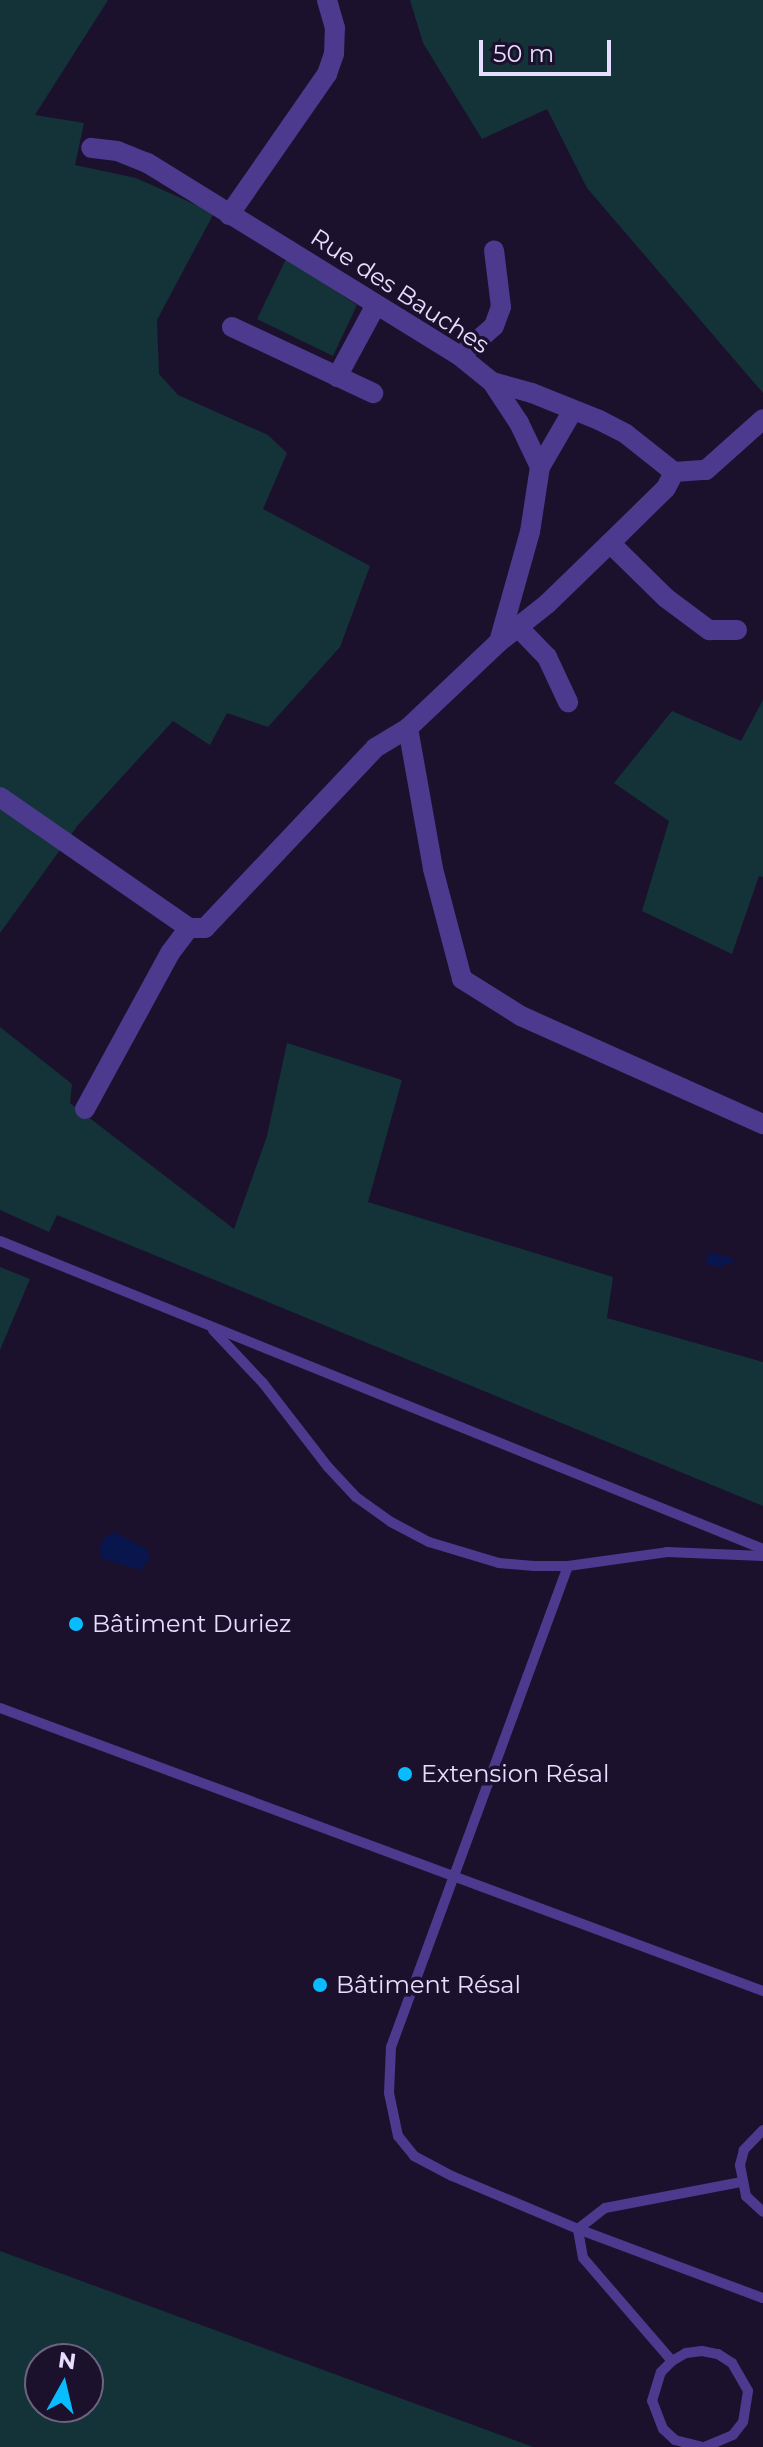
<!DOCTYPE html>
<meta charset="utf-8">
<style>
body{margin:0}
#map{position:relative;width:763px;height:2447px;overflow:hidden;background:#1b112d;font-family:Montserrat,sans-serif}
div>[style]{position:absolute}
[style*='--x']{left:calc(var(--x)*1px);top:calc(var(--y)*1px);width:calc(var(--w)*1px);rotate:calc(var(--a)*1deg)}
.green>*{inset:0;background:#133338}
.water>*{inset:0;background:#09164e}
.service>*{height:10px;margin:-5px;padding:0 5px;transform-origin:5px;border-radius:5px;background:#4c3a8e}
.minor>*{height:20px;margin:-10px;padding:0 10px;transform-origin:10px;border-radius:10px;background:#4c3a8e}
.dots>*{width:22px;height:22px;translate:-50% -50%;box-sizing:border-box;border:4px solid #1b112d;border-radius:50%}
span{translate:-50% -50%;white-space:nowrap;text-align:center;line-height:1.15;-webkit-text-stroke:7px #1b112d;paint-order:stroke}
.street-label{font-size:24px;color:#e7ddff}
.poi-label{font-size:24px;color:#e7ddff}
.left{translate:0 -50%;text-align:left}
.north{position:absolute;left:24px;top:2343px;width:80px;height:80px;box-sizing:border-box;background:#1b112d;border:2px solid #6d6381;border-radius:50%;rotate:8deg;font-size:22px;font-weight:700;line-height:32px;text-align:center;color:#e7ddff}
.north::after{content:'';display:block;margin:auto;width:28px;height:36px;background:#09bbff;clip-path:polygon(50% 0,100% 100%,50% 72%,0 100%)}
.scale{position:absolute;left:479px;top:40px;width:132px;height:36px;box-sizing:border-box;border:4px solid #e7ddff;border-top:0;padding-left:10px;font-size:24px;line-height:28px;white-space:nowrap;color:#e7ddff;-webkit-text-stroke:6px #1b112d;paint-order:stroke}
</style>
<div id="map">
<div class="green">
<div style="clip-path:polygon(0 0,108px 0,35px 115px,84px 123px,75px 165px,136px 178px,214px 213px,157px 320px,159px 374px,178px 395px,268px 435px,287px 453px,263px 509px,370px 566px,340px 647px,268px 727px,227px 713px,210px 745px,173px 721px,78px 825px,0 933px)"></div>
<div style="clip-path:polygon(410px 0,763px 0,763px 393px,587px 188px,547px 109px,482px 139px,423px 43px)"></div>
<div style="clip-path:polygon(286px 259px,357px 305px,333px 356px,257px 319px)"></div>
<div style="clip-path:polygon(763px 700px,763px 877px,759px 876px,732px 954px,642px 911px,669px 821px,614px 783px,672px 711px,741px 741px)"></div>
<div style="clip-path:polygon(0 1027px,72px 1084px,70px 1103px,234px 1229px,267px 1136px,287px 1043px,402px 1080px,368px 1202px,613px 1277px,607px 1318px,763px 1362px,763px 1506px,57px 1215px,49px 1232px,0 1210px)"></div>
<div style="clip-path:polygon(0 1267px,30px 1279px,0 1350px)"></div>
<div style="clip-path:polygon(evenodd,0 2251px,533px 2447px,0 2447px,0 2251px,88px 2359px,88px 2407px,40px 2407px,40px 2359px,88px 2359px)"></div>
</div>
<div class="water">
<div style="clip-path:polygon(709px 1252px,734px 1259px,732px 1265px,725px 1263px,723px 1268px,706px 1264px)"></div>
<div style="clip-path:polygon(114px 1532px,148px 1550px,149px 1559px,141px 1570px,101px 1558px,100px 1546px,105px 1537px)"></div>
</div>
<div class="service">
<div style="--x:0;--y:1241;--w:823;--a:21.98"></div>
<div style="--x:213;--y:1330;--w:73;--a:46.7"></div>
<div style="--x:263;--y:1383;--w:106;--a:52.3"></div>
<div style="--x:328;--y:1467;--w:41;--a:47"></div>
<div style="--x:356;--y:1497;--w:43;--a:35.5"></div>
<div style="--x:391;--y:1522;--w:43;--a:27.8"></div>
<div style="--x:429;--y:1542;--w:73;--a:16.7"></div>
<div style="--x:499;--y:1563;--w:35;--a:5"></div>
<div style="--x:534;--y:1566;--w:34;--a:0"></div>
<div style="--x:568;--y:1566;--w:100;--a:-8"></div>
<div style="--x:667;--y:1552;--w:96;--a:2.4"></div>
<div style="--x:568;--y:1566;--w:513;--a:110.2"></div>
<div style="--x:391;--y:2047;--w:46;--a:92.5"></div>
<div style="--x:389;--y:2093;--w:44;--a:78.2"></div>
<div style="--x:398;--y:2136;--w:26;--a:51"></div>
<div style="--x:414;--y:2156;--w:43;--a:27.8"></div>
<div style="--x:452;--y:2176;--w:137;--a:22.8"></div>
<div style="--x:578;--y:2229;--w:197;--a:20.5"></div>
<div style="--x:0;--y:1708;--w:814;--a:20.35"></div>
<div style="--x:763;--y:2130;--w:28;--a:134"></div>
<div style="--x:744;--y:2150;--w:16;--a:105"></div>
<div style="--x:740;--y:2165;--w:32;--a:79"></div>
<div style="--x:746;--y:2196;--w:23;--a:43"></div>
<div style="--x:672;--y:2361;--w:136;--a:-130.8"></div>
<div style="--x:583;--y:2258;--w:29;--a:-100"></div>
<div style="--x:578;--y:2229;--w:34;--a:-38"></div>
<div style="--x:605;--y:2208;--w:138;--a:-10.8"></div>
<div style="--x:703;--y:2447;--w:29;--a:-166"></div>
<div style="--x:675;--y:2440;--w:16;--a:-137"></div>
<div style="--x:663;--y:2429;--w:30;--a:-111"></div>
<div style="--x:652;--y:2401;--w:30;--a:-73"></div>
<div style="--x:661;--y:2372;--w:16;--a:-45"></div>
<div style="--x:672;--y:2361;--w:16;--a:-30"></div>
<div style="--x:686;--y:2353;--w:16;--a:-7"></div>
<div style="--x:702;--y:2351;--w:16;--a:11"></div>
<div style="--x:718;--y:2354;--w:17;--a:33"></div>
<div style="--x:732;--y:2363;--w:32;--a:60"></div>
<div style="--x:748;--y:2391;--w:31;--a:99"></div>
<div style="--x:743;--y:2422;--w:16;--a:128"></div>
<div style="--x:733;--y:2435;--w:30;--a:157"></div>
</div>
<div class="minor">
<div style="--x:229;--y:215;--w:172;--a:-55.2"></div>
<div style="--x:327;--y:74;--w:21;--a:-71"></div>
<div style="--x:334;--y:54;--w:26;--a:-88"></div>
<div style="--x:335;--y:28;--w:29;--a:-106"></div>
<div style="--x:232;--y:327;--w:156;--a:25.1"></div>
<div style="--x:460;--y:356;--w:45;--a:-41.4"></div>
<div style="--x:494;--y:326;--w:20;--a:-70"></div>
<div style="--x:501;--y:307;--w:57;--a:-97"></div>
<div style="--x:337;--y:377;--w:82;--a:-61.6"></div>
<div style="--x:492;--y:382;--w:41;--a:15.4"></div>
<div style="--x:532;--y:393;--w:72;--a:21.9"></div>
<div style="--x:599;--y:420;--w:30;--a:27"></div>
<div style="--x:626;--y:434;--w:61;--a:38.4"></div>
<div style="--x:540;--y:467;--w:66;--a:-59.9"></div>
<div style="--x:674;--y:472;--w:32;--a:-4"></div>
<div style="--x:706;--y:470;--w:76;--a:-41.8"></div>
<div style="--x:610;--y:543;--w:78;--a:44.5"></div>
<div style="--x:666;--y:598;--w:54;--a:36.7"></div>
<div style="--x:709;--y:630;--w:28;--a:0"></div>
<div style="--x:518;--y:627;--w:42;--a:46"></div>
<div style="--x:547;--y:657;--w:50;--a:65"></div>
<div style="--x:499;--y:642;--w:61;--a:-38.4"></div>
<div style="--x:547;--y:604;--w:88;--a:-44.1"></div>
<div style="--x:610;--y:543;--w:78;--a:-44.5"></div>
<div style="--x:666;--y:488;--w:18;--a:-63"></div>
<div style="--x:408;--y:728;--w:143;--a:79.9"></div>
<div style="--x:433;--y:869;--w:114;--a:75.2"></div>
<div style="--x:462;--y:979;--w:70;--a:32.1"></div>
<div style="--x:521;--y:1016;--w:265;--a:24.1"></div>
<div style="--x:0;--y:797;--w:230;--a:34.7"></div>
<div style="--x:189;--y:928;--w:16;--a:0"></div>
<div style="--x:205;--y:928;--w:248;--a:-46.6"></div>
<div style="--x:375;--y:748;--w:39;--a:-31"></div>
<div style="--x:408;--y:728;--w:125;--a:-43.4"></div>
<div style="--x:499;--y:642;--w:114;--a:-74.3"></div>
<div style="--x:530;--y:532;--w:66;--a:-81.3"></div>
<div style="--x:540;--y:467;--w:49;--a:-115.5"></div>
<div style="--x:519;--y:423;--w:49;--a:-123.4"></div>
<div style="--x:492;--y:382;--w:41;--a:-140.9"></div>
<div style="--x:460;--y:356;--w:368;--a:-148.3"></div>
<div style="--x:147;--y:163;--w:32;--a:-158"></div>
<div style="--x:117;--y:151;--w:26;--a:-173"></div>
<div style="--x:85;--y:1109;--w:178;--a:-61.4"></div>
<div style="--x:170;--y:953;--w:31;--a:-53"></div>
</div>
<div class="dots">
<div style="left:76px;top:1624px;background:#09bbff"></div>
<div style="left:405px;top:1774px;background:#09bbff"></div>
<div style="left:320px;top:1985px;background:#09bbff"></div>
</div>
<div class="street-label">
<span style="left:400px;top:291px;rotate:33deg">Rue des Bauches</span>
</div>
<div class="poi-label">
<span class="left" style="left:92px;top:1624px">Bâtiment Duriez</span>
<span class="left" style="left:421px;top:1774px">Extension Résal</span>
<span class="left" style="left:336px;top:1985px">Bâtiment Résal</span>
</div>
<div class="north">N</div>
<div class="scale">50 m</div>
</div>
